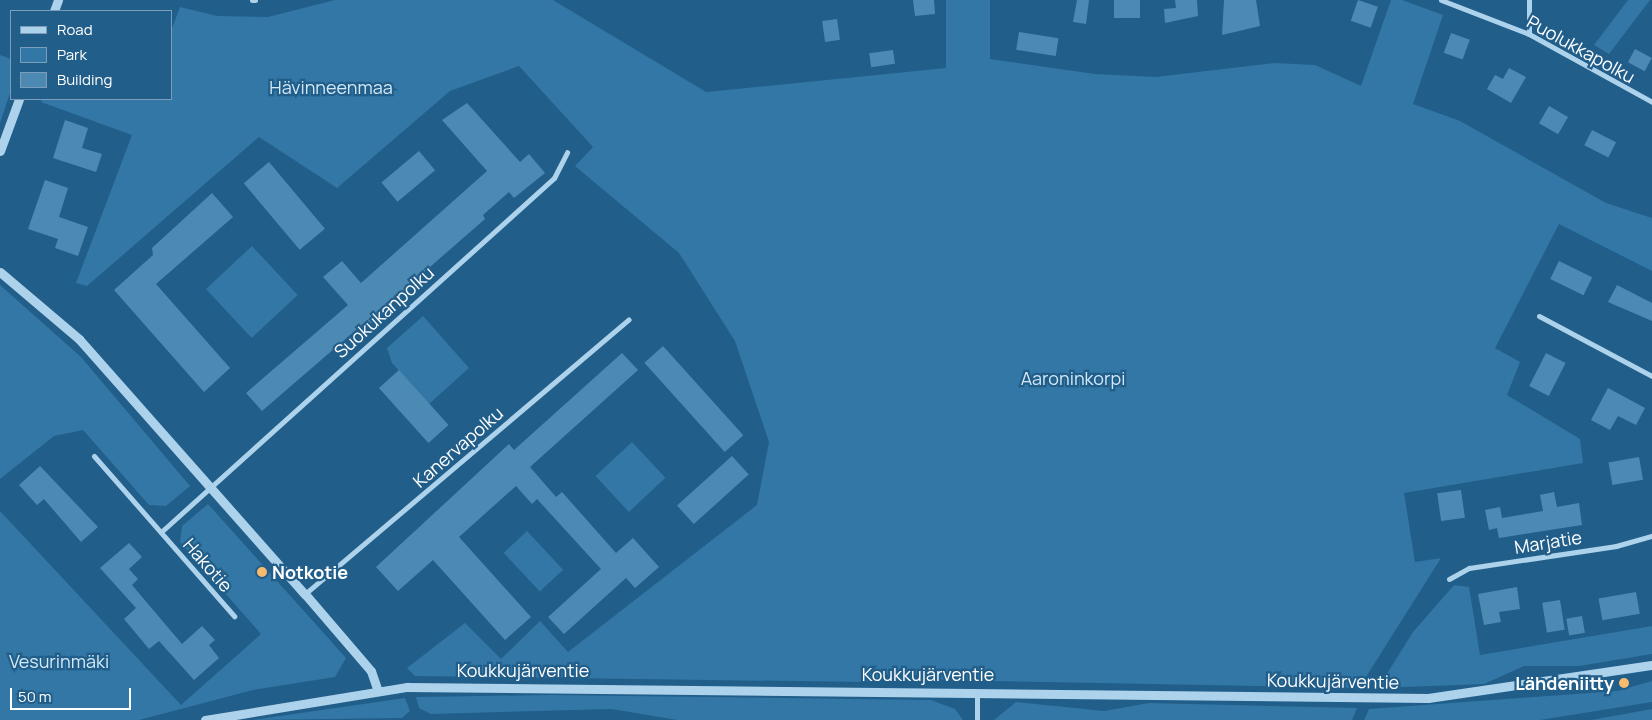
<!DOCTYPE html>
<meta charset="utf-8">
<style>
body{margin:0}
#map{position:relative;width:1652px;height:720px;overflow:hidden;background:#215e8a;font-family:Manrope,sans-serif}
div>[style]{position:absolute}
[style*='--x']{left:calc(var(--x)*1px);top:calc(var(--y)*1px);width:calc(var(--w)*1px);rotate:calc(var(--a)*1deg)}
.green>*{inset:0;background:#3277a5;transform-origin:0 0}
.building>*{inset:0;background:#4d8ab3;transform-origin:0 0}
.pedestrian>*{height:4.5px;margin:-2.25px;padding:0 2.25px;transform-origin:2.25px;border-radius:2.25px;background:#add2eb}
.minor>*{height:5px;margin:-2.5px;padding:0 2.5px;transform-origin:2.5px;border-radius:2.5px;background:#add2eb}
.tertiary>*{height:9px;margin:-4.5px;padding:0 4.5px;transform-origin:4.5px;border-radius:4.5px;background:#add2eb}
.dots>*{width:14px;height:14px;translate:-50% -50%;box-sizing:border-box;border:2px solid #215e8a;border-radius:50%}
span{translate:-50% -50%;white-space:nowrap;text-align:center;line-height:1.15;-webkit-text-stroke:4.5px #215e8a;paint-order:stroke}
.street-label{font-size:18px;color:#fff}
.park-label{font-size:18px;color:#d2e9f8}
.poi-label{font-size:18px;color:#fff;font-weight:700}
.left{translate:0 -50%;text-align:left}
.right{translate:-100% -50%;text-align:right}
.legend{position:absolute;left:10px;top:10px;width:162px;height:90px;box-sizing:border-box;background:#215e8a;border:1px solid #7a9eb9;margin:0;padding:6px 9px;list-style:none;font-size:15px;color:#fff}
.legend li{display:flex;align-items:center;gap:10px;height:25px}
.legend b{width:25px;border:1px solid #7a9eb9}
.scale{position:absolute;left:10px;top:688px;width:121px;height:22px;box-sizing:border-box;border:2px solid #fff;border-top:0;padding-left:6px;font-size:15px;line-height:18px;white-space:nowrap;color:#fff;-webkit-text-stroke:4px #215e8a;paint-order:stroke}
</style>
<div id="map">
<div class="green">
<div style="clip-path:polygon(335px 0,553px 0,706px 92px,946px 68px,946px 0,990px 0,990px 59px,1095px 74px,1156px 77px,1275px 63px,1315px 65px,1361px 86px,1391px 0,1402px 0,1443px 15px,1413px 104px,1460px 121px,1606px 203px,1652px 218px,1652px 271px,1559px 224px,1495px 348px,1520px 362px,1507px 395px,1580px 439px,1583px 463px,1404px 493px,1415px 562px,1441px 558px,1359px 688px,944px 680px,895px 671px,867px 682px,415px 676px,407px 668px,465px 623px,501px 659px,540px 621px,568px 652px,757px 505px,769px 442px,735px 341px,679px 253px,575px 166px,593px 147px,519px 66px,450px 91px,337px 188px,259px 137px,87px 286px,76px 283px,132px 135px,41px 102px,42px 99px,171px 99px,171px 31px,180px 7px,217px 16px,268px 17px)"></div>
<div style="clip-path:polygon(1628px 0,1650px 0,1609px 54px,1594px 45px)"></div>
<div style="clip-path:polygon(0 55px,11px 59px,11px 90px,0 123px)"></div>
<div style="left:252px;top:246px;width:67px;height:63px;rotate:47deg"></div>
<div style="clip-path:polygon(0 285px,81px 357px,190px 486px,166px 506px,149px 505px,83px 430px,54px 436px,0 479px)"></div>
<div style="clip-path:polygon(423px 316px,469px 368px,429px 404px,392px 363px,387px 348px)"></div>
<div style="left:632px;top:442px;width:49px;height:50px;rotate:47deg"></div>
<div style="clip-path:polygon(208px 504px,346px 658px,335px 677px,253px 690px,139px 720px,0 720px,0 511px,181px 705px,261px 634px,180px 542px,182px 526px)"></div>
<div style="left:527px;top:531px;width:53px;height:32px;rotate:47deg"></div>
<div style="clip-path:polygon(1454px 585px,1469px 587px,1480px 655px,1652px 626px,1652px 654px,1579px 666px,1524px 666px,1484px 684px,1378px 688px,1413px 632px)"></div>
<div style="clip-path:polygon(1652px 681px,1652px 702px,1540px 720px,1364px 720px,1369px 709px,1617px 691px)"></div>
<div style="clip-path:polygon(551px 695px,931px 700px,955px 709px,963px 720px,677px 720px,612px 709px,431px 714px,419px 708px,416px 697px)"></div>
<div style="clip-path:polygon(405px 698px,410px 711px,402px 718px,252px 720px)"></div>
<div style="clip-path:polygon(1016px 702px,1104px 711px,1149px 703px,1357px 708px,1352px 720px,994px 720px)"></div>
<div style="clip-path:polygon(1652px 709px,1652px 720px,1591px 720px)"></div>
</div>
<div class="building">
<div style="clip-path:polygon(913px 0,934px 0,935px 14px,915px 16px)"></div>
<div style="clip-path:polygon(1077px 0,1089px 0,1086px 24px,1073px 22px)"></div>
<div style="left:1114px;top:0;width:26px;height:18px"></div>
<div style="clip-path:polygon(1175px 0,1197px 0,1198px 16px,1165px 23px,1164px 9px,1176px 8px)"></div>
<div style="clip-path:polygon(1224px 0,1256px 0,1260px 26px,1222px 35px)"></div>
<div style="left:1358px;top:0;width:21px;height:22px;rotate:19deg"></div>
<div style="left:837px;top:19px;width:21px;height:15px;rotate:82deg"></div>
<div style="left:1019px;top:32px;width:40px;height:18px;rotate:9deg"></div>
<div style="left:1451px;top:33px;width:20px;height:21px;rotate:20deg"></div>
<div style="left:1635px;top:49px;width:19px;height:15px;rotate:28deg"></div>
<div style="left:893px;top:50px;width:14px;height:24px;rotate:82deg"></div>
<div style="clip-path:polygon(1509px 68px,1526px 77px,1511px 103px,1487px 89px,1495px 75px,1503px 79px)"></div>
<div style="clip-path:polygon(467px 103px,520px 162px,529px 154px,545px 173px,514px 198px,509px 192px,483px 215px,485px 219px,383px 308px,386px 311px,367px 327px,364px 323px,262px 411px,246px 393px,348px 305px,323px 277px,342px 261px,361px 283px,487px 171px,442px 120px)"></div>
<div style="left:1549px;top:106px;width:22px;height:20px;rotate:30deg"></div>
<div style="clip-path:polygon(65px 120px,88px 128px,82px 148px,102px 154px,96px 172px,53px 158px)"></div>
<div style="left:1592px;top:130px;width:27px;height:17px;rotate:27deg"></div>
<div style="left:419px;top:151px;width:25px;height:49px;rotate:50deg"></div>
<div style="left:269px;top:162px;width:87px;height:33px;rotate:50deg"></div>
<div style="clip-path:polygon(45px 180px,68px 188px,59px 217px,88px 227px,78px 256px,55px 248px,58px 239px,28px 229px)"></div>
<div style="clip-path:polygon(212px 193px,233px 217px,156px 284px,230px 368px,204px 392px,114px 290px,153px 255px,152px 248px)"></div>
<div style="left:1559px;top:261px;width:37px;height:20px;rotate:26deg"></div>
<div style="clip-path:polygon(1617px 285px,1652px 303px,1652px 321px,1608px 302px)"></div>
<div style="left:663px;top:346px;width:120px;height:25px;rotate:48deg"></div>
<div style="clip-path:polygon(622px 353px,638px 370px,530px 467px,556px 497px,562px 492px,616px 553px,633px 538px,659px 567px,635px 588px,626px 578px,564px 634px,548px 617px,601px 569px,537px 499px,532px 504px,516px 486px,459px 537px,531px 617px,505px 640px,433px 560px,398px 591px,376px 567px,509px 444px,514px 450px)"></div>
<div style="left:1546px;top:353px;width:22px;height:37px;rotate:27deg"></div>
<div style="left:399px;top:370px;width:74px;height:27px;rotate:48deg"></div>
<div style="clip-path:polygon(1608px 388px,1645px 408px,1636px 425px,1618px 416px,1610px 430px,1591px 420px)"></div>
<div style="left:732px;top:456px;width:25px;height:74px;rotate:48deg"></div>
<div style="left:1639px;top:457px;width:23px;height:31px;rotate:80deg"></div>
<div style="clip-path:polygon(40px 466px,98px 527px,81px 542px,44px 499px,37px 505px,19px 485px)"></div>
<div style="left:1461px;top:490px;width:28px;height:24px;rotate:82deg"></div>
<div style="clip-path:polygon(1554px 492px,1557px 507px,1579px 503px,1582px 525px,1499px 538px,1497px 528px,1489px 530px,1485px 510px,1500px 507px,1502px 518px,1543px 511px,1540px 495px)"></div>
<div style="clip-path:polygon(129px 543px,142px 557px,129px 569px,138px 579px,132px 585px,182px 644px,202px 626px,215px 640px,209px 645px,219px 658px,194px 680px,159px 641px,149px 649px,124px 619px,136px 608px,100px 568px)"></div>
<div style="clip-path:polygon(1517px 587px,1520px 609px,1499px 612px,1501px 622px,1484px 625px,1478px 594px)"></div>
<div style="left:1636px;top:592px;width:22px;height:38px;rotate:80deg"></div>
<div style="left:1560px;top:600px;width:30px;height:18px;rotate:81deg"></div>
<div style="left:1582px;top:616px;width:17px;height:16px;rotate:80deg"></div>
</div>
<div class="pedestrian">
<div style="--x:305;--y:594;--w:424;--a:-40.3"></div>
</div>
<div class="minor">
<div style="--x:252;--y:0;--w:3;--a:0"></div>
<div style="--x:1441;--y:0;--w:94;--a:21.1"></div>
<div style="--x:1529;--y:34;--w:141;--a:28.9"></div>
<div style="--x:1529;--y:0;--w:34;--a:90"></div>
<div style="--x:1539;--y:316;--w:128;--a:28"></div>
<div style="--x:94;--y:456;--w:213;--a:48.8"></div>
<div style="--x:161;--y:532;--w:529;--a:-42.01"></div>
<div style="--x:554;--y:178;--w:29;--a:-63"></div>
<div style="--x:1449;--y:579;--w:23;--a:-29"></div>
<div style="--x:1469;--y:568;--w:149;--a:-8.5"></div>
<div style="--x:1616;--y:546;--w:37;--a:-16"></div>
<div style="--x:977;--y:693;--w:27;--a:90"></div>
</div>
<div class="tertiary">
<div style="--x:54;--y:11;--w:12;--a:-70"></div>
<div style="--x:0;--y:151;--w:55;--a:-69.9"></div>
<div style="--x:0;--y:272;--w:104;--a:40.3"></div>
<div style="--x:79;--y:339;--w:341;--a:48.5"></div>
<div style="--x:305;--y:594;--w:101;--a:49.4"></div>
<div style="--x:371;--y:671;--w:18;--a:71"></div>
<div style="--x:205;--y:720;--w:205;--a:-9.3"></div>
<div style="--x:407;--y:687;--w:1021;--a:0.62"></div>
<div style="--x:1428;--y:698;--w:226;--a:-8.4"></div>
</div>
<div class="dots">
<div style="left:262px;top:572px;background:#f8bb6e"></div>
<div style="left:1624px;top:683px;background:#f8bb6e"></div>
</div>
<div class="street-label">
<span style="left:1581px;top:49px;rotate:29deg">Puolukkapolku</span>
<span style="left:384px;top:312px;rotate:-42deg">Suokukanpolku</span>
<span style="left:458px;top:447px;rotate:-41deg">Kanervapolku</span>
<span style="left:1548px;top:542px;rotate:-9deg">Marjatie</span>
<span style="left:208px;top:565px;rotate:49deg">Hakotie</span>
<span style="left:523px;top:670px">Koukkujärventie</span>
<span style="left:928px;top:674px">Koukkujärventie</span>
<span style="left:1333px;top:681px;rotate:1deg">Koukkujärventie</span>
</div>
<div class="park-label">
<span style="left:331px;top:87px">Hävinneenmaa</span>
<span style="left:1073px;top:378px">Aaroninkorpi</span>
<span style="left:59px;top:661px">Vesurinmäki</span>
</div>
<div class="poi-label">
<span class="left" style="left:272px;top:572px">Notkotie</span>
<span class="right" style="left:1614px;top:683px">Lähdeniitty</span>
</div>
<ul class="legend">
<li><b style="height:6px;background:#add2eb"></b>Road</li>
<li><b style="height:14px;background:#3277a5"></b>Park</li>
<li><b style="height:14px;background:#4d8ab3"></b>Building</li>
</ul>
<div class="scale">50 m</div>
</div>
